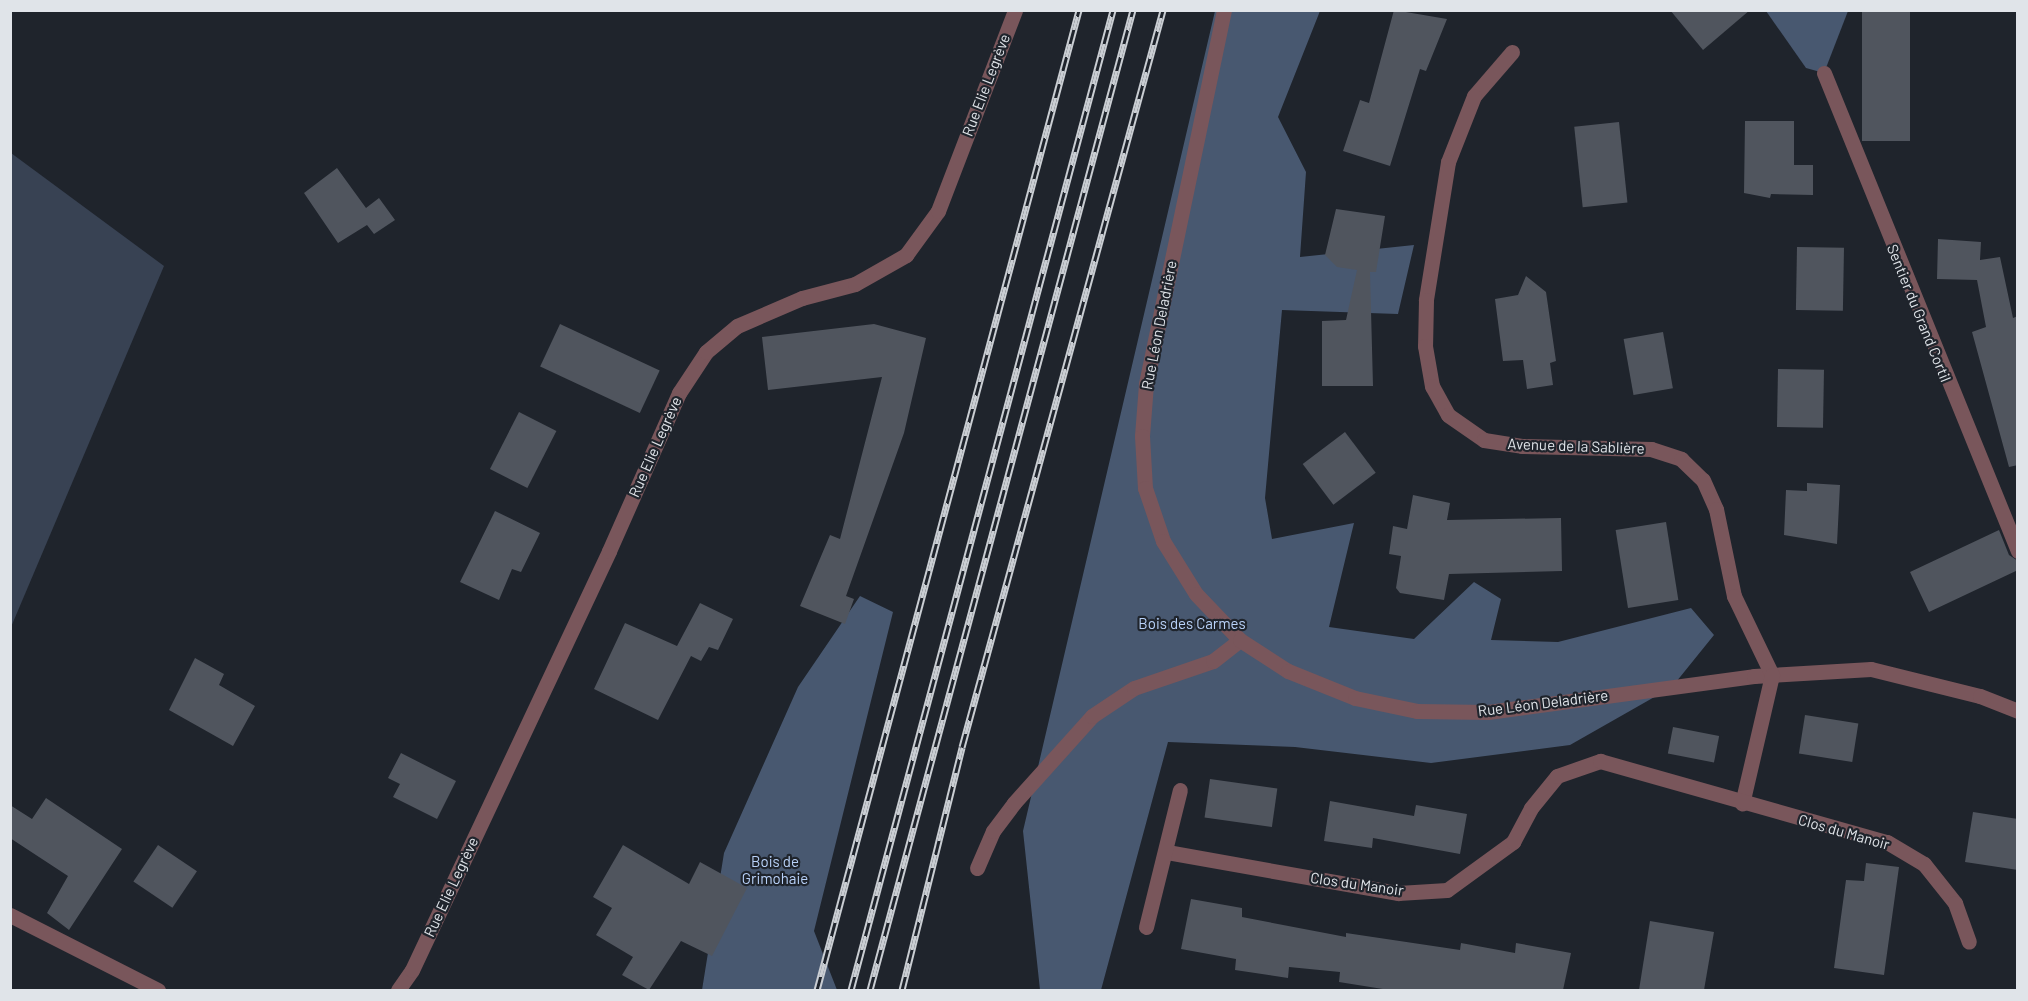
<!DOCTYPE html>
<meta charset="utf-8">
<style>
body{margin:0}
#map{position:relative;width:2028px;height:1001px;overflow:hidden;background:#1f242c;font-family:Barlow,sans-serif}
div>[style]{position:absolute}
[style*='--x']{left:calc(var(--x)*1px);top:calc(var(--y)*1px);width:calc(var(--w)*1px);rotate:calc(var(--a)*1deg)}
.green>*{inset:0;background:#384253}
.forest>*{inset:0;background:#485870}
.building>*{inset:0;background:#50555e;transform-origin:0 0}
.lane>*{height:15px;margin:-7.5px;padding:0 7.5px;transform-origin:7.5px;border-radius:7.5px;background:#79565b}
.street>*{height:15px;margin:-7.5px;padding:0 7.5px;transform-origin:7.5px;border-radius:7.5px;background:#79565b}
.rail>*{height:7px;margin-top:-3.5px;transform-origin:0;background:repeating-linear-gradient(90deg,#1f242c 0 14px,#caced3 0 28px);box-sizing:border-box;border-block:2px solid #caced3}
span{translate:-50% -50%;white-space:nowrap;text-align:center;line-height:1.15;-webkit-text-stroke:4.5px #1f242c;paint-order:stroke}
.street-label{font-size:15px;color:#e0e4e9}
.park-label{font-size:15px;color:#b9d2f9}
.frame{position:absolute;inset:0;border:12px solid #e0e4e9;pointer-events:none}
</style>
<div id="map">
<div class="green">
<div style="clip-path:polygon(11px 153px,164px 266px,11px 627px)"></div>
</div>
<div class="forest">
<div style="clip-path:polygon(1215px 11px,1320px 11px,1278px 117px,1306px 172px,1300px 257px,1414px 245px,1398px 314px,1282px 310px,1265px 498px,1272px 539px,1354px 523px,1329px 627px,1414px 639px,1474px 582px,1501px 599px,1491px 640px,1558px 642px,1691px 608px,1714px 635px,1672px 687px,1570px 745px,1431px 763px,1295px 747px,1168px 742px,1101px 990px,1040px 990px,1023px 831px)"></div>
<div style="clip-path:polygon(1766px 11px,1848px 11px,1824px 73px,1806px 68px)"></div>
<div style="clip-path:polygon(860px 596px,893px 612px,814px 931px,837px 990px,702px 990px,724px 853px,798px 687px)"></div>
</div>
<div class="building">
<div style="clip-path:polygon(1394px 10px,1447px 19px,1426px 71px,1420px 69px,1390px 166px,1343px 151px,1360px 100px,1369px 103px)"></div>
<div style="clip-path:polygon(1670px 10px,1750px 10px,1703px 50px)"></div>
<div style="left:1862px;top:10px;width:48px;height:131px"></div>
<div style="clip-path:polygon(1745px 121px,1794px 121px,1794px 165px,1813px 165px,1813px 195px,1771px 194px,1770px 198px,1744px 193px)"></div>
<div style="left:1619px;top:122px;width:81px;height:45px;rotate:84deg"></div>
<div style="clip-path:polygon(337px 168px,366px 208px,379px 198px,395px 220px,374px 234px,367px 225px,338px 243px,304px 193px)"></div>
<div style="clip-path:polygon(1336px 209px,1385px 216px,1376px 272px,1370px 272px,1373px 386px,1322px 386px,1322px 321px,1346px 320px,1357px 270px,1337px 267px,1325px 255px)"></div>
<div style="clip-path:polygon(1938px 239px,1981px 242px,1980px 260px,2000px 257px,2013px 318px,2018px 316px,2018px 465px,2009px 467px,1972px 332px,1986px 327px,1977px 280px,1937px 279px)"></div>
<div style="left:1797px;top:247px;width:47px;height:63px;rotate:1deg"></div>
<div style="clip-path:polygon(1526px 276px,1546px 292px,1556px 361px,1550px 363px,1553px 385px,1527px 389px,1523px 360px,1503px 361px,1495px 299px,1518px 295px)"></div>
<div style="left:560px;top:324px;width:110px;height:47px;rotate:25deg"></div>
<div style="clip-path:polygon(874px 324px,926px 338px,904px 433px,846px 596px,854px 599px,845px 624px,800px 606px,830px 535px,840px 539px,882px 377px,768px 390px,762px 337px)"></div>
<div style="left:1663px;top:332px;width:57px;height:40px;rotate:80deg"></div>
<div style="left:1778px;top:369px;width:46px;height:58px;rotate:1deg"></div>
<div style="left:519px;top:412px;width:42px;height:64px;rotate:27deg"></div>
<div style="left:1345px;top:432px;width:51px;height:53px;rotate:53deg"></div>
<div style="clip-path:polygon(1807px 483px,1840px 485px,1837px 544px,1784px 535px,1786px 490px,1807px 491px)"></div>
<div style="clip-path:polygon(1413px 495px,1450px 503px,1447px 520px,1561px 518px,1562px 571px,1449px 574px,1444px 600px,1400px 593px,1396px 588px,1401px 556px,1389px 554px,1393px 526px,1407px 529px)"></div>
<div style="clip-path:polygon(495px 511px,540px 533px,521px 572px,512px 569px,499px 600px,460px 582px)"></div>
<div style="left:1666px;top:522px;width:79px;height:51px;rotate:81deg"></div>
<div style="clip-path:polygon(1999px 530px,2009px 555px,2018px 561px,2018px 570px,1929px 612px,1910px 572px)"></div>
<div style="clip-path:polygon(700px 603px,733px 619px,718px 650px,709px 647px,701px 661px,691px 656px,658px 720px,594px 689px,625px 623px,677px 646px)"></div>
<div style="clip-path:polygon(195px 658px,224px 674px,219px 685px,255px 706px,233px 746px,169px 710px)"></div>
<div style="left:1805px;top:715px;width:54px;height:39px;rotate:9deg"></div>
<div style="left:1673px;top:727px;width:47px;height:27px;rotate:11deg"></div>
<div style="clip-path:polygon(401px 753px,456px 781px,437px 819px,393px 797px,400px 784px,388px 778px)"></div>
<div style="left:1210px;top:779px;width:68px;height:39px;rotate:8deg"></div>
<div style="clip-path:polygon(46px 798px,122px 849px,69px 930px,47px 913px,68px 876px,10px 838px,10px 805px,32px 819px)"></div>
<div style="clip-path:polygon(1330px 801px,1414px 816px,1416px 805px,1467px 814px,1460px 854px,1373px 838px,1372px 848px,1324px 841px)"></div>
<div style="clip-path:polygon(1973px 812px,2018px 819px,2018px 870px,1965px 862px)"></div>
<div style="left:158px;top:845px;width:47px;height:44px;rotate:34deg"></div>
<div style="clip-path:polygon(623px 845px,689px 884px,700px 862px,747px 888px,712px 956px,681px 941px,649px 990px,622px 975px,633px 957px,596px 935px,612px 908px,593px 897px)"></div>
<div style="clip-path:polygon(1866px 863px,1899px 867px,1884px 975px,1834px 968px,1846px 880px,1864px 881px)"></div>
<div style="clip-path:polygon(1191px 899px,1242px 908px,1242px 917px,1346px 937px,1346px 933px,1460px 950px,1461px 943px,1515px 953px,1516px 943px,1571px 953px,1563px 990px,1389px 990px,1339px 982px,1340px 972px,1289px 967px,1288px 978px,1235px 970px,1236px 959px,1181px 949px)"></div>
<div style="clip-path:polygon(1650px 921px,1714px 932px,1704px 990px,1639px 990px)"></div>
</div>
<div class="lane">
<div style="--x:977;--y:868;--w:40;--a:-66.6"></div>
<div style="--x:993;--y:831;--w:35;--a:-53"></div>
<div style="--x:1014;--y:803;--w:117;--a:-48.1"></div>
<div style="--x:1092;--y:716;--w:50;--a:-33.7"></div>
<div style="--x:1134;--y:688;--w:83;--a:-18.9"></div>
<div style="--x:1213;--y:661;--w:34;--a:-38"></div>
</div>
<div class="street">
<div style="--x:1224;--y:10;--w:382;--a:101.8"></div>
<div style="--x:1146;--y:384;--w:52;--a:94.4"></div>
<div style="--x:1142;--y:436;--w:52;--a:86.7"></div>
<div style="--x:1145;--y:488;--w:56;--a:71.2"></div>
<div style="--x:1163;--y:541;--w:62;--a:58.1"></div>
<div style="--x:1196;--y:594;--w:64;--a:46.3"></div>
<div style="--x:1240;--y:640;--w:57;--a:32.9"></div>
<div style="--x:1288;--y:671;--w:72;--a:21.9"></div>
<div style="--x:1355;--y:698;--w:63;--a:11.8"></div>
<div style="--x:1417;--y:711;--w:71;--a:0.8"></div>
<div style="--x:1488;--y:712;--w:268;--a:-7.7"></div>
<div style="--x:1754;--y:676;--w:117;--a:-3.4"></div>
<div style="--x:1871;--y:669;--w:112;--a:13.9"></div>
<div style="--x:1980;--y:696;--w:41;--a:21.5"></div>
<div style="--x:1512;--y:52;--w:58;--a:130.8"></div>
<div style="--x:1474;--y:96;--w:71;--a:111.5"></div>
<div style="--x:1448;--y:162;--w:140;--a:99.1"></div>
<div style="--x:1426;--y:300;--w:46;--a:91.2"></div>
<div style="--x:1425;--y:346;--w:41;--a:80.1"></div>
<div style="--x:1432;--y:386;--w:33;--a:61"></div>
<div style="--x:1448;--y:415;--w:44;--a:34.8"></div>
<div style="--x:1484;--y:440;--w:38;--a:9"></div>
<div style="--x:1522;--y:446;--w:129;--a:1.3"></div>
<div style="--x:1651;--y:449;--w:32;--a:18"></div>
<div style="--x:1681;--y:459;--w:30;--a:44"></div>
<div style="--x:1703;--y:480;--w:32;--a:66"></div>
<div style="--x:1716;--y:509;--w:89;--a:78.3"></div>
<div style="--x:1734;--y:596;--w:88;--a:64.3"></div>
<div style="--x:1772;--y:675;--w:132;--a:103.1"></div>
<div style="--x:1824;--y:73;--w:516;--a:67.91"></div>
<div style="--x:1167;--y:852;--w:235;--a:10.1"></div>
<div style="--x:1398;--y:893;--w:49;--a:-3.5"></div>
<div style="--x:1447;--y:890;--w:82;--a:-36"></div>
<div style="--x:1513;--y:842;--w:38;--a:-62"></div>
<div style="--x:1531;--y:808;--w:41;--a:-50.9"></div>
<div style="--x:1557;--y:776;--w:46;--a:-19.2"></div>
<div style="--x:1600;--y:761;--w:298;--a:15.8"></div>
<div style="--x:1887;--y:842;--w:43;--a:30.7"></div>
<div style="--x:1924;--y:864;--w:50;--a:51.5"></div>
<div style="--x:1955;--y:903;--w:41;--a:70.3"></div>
<div style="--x:10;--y:915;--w:166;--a:26.9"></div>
<div style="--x:1146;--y:927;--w:141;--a:-76.1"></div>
<div style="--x:398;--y:990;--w:24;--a:-55"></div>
<div style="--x:412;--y:970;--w:463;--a:-64.8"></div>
<div style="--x:609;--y:551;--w:173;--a:-66.1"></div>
<div style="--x:679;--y:393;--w:49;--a:-56.6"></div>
<div style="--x:706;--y:352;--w:40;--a:-40"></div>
<div style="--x:737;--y:326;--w:71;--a:-23.3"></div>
<div style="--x:802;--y:298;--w:55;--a:-14.8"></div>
<div style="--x:855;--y:284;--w:59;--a:-29.6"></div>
<div style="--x:906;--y:255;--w:54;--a:-54"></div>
<div style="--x:938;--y:211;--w:215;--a:-69"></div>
</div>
<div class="rail">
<div style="--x:817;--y:990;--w:1014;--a:-75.03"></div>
<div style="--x:851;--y:990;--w:1014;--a:-75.03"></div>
<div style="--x:870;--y:990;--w:1015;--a:-74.98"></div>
<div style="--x:902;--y:990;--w:250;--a:-76.1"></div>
<div style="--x:962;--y:747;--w:764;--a:-74.74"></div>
</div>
<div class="street-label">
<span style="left:986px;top:85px;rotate:-69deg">Rue Elie Legrève</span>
<span style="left:1919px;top:313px;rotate:68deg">Sentier du Grand Cortil</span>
<span style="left:1159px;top:325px;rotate:-79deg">Rue Léon Deladrière</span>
<span style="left:1576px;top:446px;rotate:2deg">Avenue de la Sablière</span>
<span style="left:655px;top:447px;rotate:-66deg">Rue Elie Legrève</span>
<span style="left:1543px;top:703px;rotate:-7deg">Rue Léon Deladrière</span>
<span style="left:1844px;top:832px;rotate:16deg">Clos du Manoir</span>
<span style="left:1357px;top:884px;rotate:8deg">Clos du Manoir</span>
<span style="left:451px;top:887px;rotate:-65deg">Rue Elie Legrève</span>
</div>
<div class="park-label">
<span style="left:1192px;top:624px">Bois des Carmes</span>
<span style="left:775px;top:870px">Bois de<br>Grimohaie</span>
</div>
<div class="frame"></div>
</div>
